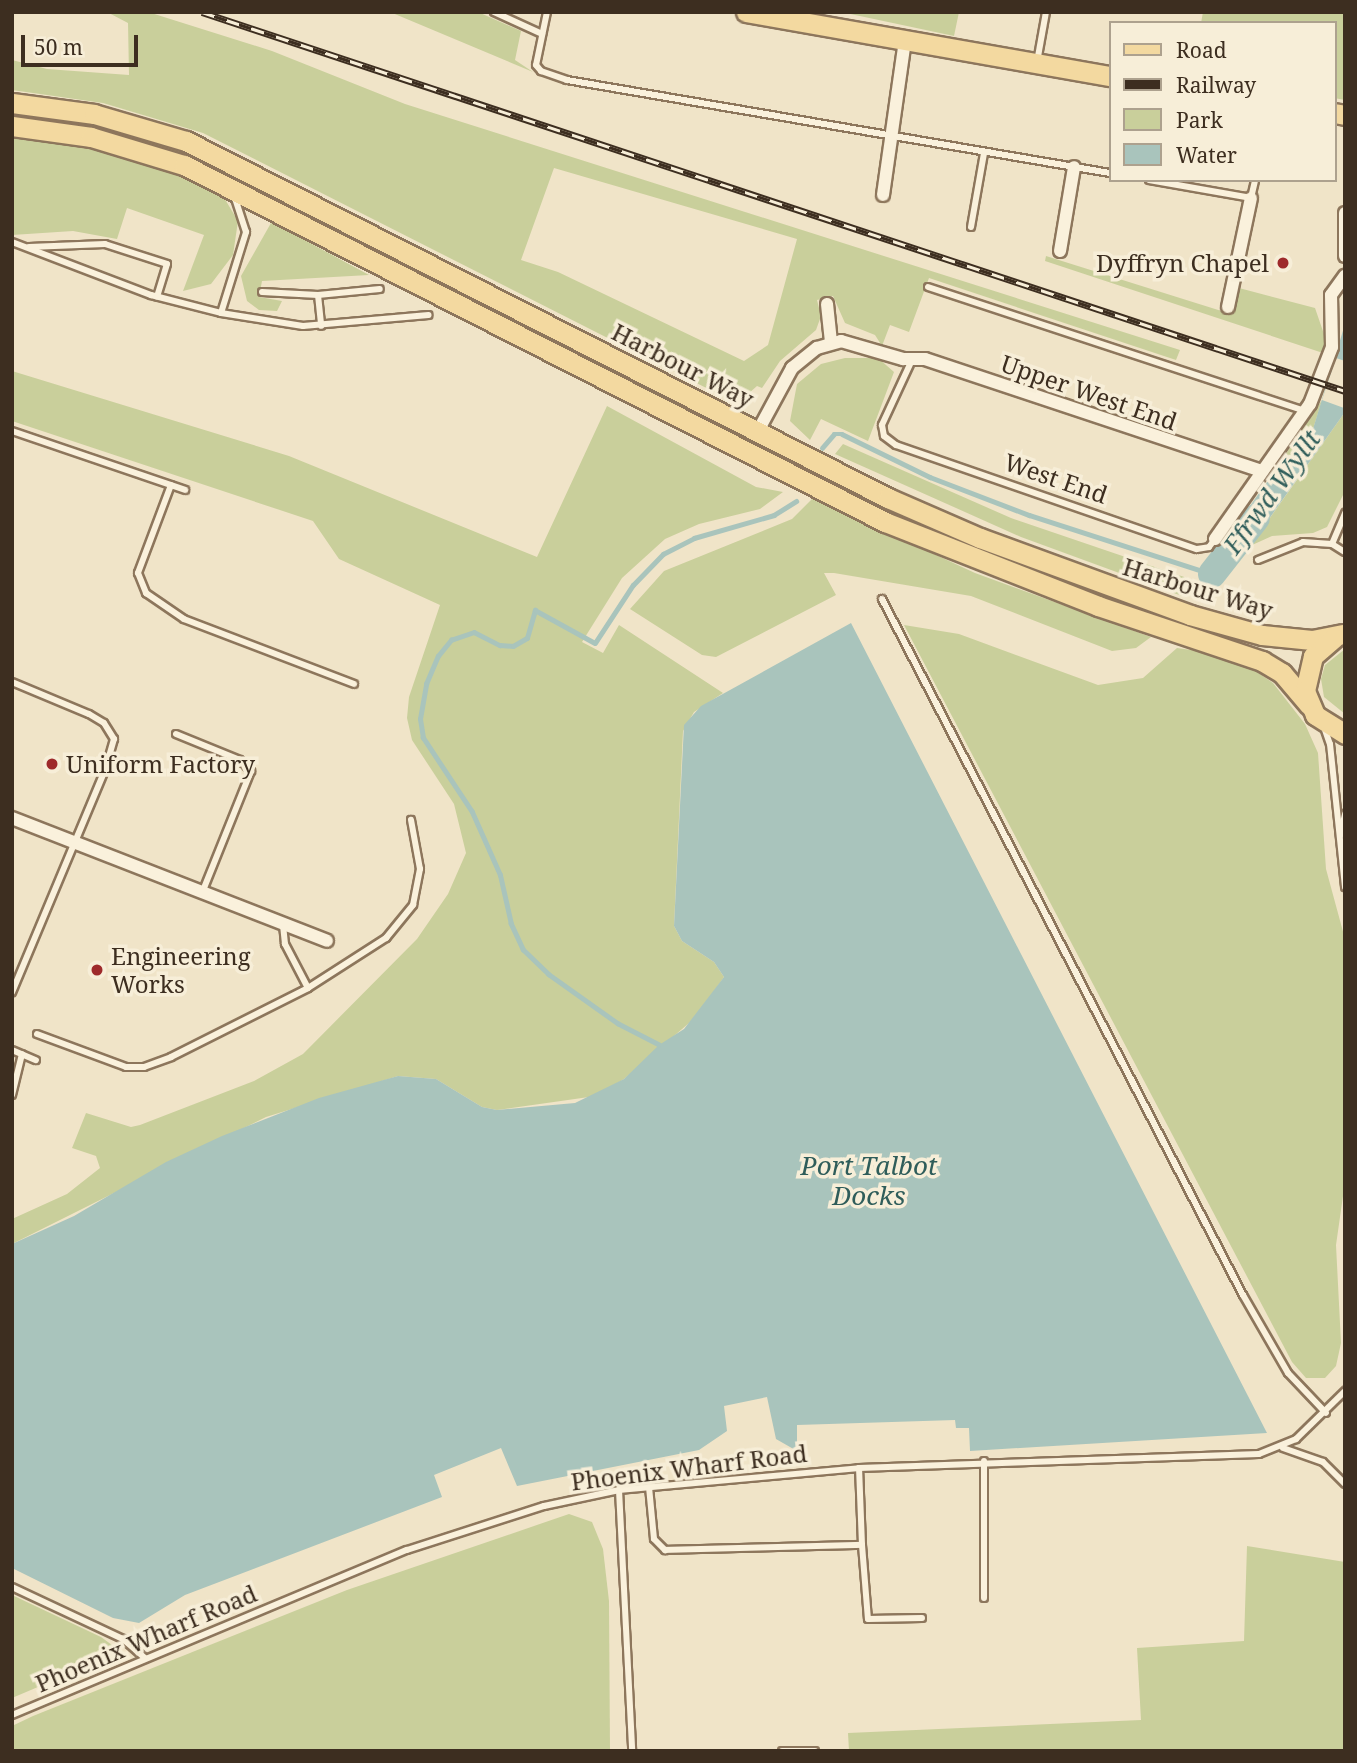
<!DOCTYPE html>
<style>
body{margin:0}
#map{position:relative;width:1357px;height:1763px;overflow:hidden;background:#f0e4c8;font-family:"Noto Serif",serif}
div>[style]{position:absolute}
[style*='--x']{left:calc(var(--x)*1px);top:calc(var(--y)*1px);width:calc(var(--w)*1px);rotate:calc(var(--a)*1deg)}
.green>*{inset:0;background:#c9cf9b}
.water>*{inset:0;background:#a9c4bc}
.pier>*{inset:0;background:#f0e4c8}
.stream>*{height:4.5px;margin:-2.25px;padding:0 2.25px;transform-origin:2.25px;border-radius:2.25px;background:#a9c4bc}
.river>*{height:28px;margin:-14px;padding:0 14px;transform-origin:14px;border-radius:14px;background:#a9c4bc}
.roads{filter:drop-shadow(2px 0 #8d765c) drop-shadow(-2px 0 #8d765c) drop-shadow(0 2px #8d765c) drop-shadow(0 -2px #8d765c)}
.service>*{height:6px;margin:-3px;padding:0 3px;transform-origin:3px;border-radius:3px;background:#faf1dc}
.minor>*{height:12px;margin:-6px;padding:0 6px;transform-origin:6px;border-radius:6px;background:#faf1dc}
.primary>*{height:19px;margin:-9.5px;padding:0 9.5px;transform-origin:9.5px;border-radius:9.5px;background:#f3d9a0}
.rail>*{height:7px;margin-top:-3.5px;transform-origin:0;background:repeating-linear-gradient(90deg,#f7eed8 0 13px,#3d2e20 0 26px);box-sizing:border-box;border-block:2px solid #3d2e20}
.dots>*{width:19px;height:19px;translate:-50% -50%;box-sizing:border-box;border:4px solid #f7eed8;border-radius:50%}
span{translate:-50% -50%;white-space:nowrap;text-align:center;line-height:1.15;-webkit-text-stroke:7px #f7eed8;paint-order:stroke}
.poi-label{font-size:24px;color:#3d2e20}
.right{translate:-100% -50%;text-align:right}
.left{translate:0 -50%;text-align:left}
.street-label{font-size:24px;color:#3d2e20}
.water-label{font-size:26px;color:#2f5d5a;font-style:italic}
.frame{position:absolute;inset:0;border:14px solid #3d2e20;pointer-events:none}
.legend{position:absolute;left:1109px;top:21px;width:228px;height:161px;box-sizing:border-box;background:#f7eed8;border:2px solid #ada18e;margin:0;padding:9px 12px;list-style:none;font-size:21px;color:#3d2e20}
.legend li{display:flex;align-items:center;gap:14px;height:35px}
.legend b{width:35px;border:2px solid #ada18e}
.scale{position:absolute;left:21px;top:35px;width:117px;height:32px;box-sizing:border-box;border:4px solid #3d2e20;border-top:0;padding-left:9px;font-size:21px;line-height:24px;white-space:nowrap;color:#3d2e20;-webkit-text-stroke:5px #f7eed8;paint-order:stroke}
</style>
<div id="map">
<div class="green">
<div style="clip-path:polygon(evenodd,107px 12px,148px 12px,272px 51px,405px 104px,1180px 350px,1176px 360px,929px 278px,909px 332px,890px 325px,882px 346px,875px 335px,845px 323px,833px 296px,817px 300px,821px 316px,816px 330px,780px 361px,762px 388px,757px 386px,740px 401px,732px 401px,203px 133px,103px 103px,12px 90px,12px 60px,47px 69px,129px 75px,128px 23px,107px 12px,554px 168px,797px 239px,768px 345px,744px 361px,558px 272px,521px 260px,554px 168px)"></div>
<div style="clip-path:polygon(390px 12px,478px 12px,521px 31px,515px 60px,533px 72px)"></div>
<div style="clip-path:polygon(841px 12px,959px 12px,954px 36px)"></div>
<div style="clip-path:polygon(1203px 12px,1345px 12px,1345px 100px,1334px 98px,1334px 23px,1201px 23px)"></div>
<div style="clip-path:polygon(12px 135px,69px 140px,154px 163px,204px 184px,223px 196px,238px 221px,233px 255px,211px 284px,183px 291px,204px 235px,127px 208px,117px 239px,73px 231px,12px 235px)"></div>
<div style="clip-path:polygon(271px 223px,299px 237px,369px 275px,262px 281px,259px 297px,282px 301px,277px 311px,259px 310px,247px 301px,241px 276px)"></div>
<div style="clip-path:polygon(1046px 256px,1231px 314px,1239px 288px,1315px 308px,1325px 337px,1323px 353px,1045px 261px)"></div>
<div style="clip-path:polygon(845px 358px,878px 358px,894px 372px,868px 441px,821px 419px,810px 440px,790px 421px,797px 384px,821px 364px)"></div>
<div style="clip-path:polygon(12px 371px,289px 456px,537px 557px,607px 406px,756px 487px,783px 492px,760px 509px,699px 524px,665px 539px,622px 578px,582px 642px,603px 653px,619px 625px,723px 693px,694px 712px,683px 731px,674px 926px,682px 941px,714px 962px,724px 977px,696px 1017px,624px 1079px,596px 1096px,497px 1110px,482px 1107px,436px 1079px,398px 1076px,266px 1117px,12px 1244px,12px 1219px,67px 1194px,100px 1168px,96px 1156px,72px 1148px,86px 1113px,131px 1127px,140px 1125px,254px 1081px,303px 1054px,417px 939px,448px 894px,466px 853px,454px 804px,412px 740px,407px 718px,409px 697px,440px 605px,339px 559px,313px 521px,12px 421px)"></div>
<div style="clip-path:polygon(1322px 400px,1309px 442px,1267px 482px)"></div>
<div style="clip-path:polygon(1345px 412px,1345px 491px,1327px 527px,1313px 533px,1272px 536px,1250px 546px)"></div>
<div style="clip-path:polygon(843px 444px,1011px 518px,1193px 580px,1182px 596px,1021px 537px,835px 454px)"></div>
<div style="clip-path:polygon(813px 498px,975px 573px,1151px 637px,1136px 648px,1112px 651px,971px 596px,834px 573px,824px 573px,836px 595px,716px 657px,702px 655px,630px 609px,664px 571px,792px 519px)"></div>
<div style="clip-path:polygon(904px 625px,959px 634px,1098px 685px,1143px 678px,1177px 648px,1219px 654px,1248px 666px,1273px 683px,1305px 724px,1318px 753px,1326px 869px,1345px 939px,1345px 1182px,1336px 1245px,1341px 1343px,1336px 1366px,1325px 1378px,1306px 1378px,1292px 1362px)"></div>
<div style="clip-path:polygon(1345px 649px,1345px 714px,1324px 697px,1321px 679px,1325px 665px)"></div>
<div style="clip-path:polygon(569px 1514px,592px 1522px,603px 1549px,609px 1601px,610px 1751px,12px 1751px,12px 1726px,33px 1716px,347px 1590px)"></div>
<div style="clip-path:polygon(1247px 1546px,1345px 1562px,1345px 1751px,849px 1751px,848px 1733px,1141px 1720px,1137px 1648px,1244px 1641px)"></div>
<div style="clip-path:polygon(12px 1595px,101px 1637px,112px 1645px,111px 1656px,12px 1698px)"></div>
</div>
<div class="water">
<div style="clip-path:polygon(1345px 324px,1345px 412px,1244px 554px,1225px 541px,1267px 482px,1309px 442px)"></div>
<div style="clip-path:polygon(851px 623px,1267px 1433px,970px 1451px,969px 1428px,956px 1428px,955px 1420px,797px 1425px,797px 1451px,776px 1439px,767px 1397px,724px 1406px,727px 1431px,699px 1450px,517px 1486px,501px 1448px,434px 1475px,442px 1497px,185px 1595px,139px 1623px,113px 1618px,12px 1568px,12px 1244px,74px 1216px,166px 1162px,222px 1136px,319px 1098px,398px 1076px,436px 1079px,482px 1107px,497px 1110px,575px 1103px,624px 1079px,659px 1045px,684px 1029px,724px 977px,714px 962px,682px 941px,674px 926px,684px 725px,701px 706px)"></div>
</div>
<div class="pier">
<div style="clip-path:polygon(1336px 358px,1345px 361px,1344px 408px,1322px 400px)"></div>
</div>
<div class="stream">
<div style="--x:822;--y:448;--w:18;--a:-49"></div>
<div style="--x:834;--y:434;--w:8;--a:0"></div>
<div style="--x:842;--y:434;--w:98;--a:26"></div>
<div style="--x:930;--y:477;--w:106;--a:21"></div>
<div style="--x:1029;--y:515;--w:192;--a:17.9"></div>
<div style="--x:659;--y:1045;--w:46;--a:-152.9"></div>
<div style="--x:618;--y:1024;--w:85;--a:-144.6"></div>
<div style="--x:549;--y:975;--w:36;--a:-136"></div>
<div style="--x:523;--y:950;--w:29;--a:-115"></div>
<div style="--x:511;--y:924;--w:50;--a:-102.7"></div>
<div style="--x:500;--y:875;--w:69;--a:-114"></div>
<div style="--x:472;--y:812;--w:89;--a:-123.5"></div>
<div style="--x:423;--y:738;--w:19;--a:-99"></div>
<div style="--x:420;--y:719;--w:36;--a:-80"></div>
<div style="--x:426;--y:684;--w:30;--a:-67"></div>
<div style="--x:438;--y:656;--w:21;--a:-51"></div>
<div style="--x:451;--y:640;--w:24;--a:-19"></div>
<div style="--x:474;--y:632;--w:29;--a:27"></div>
<div style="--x:500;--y:645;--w:13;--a:4"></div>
<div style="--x:513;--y:646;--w:16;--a:-30"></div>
<div style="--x:527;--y:638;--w:29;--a:-74"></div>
<div style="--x:535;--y:610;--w:68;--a:28.8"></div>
<div style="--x:595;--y:643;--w:69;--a:-56.8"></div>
<div style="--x:633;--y:585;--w:43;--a:-45.9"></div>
<div style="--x:663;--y:554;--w:35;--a:-27"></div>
<div style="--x:694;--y:538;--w:83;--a:-16"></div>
<div style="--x:774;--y:515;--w:26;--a:-32"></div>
</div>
<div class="river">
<div style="--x:1212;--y:574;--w:71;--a:-51.8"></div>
</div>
<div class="roads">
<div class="service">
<div style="--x:494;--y:12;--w:53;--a:24.6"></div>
<div style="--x:547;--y:12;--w:54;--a:101.7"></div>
<div style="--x:536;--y:65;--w:8;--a:50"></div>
<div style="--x:541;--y:71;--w:28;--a:19"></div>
<div style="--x:567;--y:80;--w:551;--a:9.72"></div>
<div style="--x:1037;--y:62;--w:51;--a:-79.8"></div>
<div style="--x:1149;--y:180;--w:104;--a:10"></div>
<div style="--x:1251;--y:198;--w:18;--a:-77"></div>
<div style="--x:971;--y:227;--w:75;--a:-80"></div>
<div style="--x:12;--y:242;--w:149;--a:20.9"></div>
<div style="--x:151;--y:295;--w:72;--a:14.4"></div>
<div style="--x:221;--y:313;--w:85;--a:-72.8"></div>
<div style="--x:246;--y:232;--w:35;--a:-108"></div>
<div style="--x:29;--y:247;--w:76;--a:-2.3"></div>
<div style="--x:105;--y:244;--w:65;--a:17.9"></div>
<div style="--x:167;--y:264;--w:34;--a:107"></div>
<div style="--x:928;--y:287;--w:397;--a:18.2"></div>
<div style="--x:262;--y:292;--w:56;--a:3.1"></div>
<div style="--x:318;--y:295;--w:62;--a:-5.5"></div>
<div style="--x:318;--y:295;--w:31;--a:84"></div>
<div style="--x:221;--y:313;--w:83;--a:9"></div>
<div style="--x:303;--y:326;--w:126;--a:-5"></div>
<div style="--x:912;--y:360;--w:72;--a:114.8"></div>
<div style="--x:882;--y:425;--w:11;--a:80"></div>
<div style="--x:884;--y:436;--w:15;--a:37"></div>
<div style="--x:896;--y:445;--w:318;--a:19.1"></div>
<div style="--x:1197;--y:549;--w:12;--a:-9"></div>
<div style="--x:1209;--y:547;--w:10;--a:-53"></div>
<div style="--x:12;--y:431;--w:183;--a:18.8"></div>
<div style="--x:171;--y:485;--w:94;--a:110.6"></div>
<div style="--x:138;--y:573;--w:22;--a:68"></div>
<div style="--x:146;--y:593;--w:46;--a:34.4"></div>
<div style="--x:184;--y:619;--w:182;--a:20.9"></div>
<div style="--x:1332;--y:544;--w:34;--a:-67"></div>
<div style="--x:1258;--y:560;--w:48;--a:-21.8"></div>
<div style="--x:1303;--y:542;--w:29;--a:4"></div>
<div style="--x:1332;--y:544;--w:15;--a:32"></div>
<div style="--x:882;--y:599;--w:784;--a:62.59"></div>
<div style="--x:1243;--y:1295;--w:90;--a:60"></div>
<div style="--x:1288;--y:1373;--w:55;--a:46.5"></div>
<div style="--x:12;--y:682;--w:83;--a:22.6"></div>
<div style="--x:89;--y:714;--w:17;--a:31"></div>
<div style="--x:104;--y:723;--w:19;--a:58"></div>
<div style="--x:114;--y:739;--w:32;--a:106"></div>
<div style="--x:105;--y:770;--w:241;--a:112.7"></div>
<div style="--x:1324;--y:727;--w:18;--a:71"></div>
<div style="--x:1330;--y:744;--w:144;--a:84"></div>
<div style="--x:176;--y:734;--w:69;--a:22.1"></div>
<div style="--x:240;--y:760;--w:16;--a:45"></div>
<div style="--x:251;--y:771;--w:131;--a:111.9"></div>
<div style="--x:1340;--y:836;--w:23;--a:-77"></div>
<div style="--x:308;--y:988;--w:93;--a:-32.7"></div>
<div style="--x:386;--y:938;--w:43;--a:-50.7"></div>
<div style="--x:413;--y:905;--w:37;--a:-79"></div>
<div style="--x:420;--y:869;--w:50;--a:-100.4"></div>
<div style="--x:37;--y:1034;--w:95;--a:20.3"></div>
<div style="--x:126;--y:1067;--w:18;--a:0"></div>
<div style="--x:144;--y:1067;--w:29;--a:-20"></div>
<div style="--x:171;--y:1057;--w:153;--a:-26.7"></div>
<div style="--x:308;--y:988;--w:50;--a:-117.6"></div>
<div style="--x:285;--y:944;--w:19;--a:-96"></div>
<div style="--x:12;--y:1050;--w:26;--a:23"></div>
<div style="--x:12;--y:1095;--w:42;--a:-76.3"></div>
<div style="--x:1283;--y:1448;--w:42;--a:19.3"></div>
<div style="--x:1323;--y:1462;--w:31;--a:45"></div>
<div style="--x:984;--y:1461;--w:137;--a:90"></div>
<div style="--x:649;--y:1487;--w:52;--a:84.5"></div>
<div style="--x:654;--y:1539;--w:16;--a:45"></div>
<div style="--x:665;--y:1550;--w:197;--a:-1.5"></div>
<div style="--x:862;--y:1545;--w:77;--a:-92.2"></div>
<div style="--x:619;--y:1490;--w:261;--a:87.1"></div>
<div style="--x:862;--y:1545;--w:74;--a:85.4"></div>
<div style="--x:868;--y:1619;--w:54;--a:-1.1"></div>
<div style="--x:12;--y:1587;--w:123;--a:25.1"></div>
<div style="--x:123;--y:1639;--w:29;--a:41"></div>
<div style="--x:12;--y:1715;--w:428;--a:-22.7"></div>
<div style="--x:407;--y:1550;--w:144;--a:-17.8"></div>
<div style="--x:544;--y:1506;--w:77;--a:-12"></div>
<div style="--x:619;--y:1490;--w:241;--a:-5.2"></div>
<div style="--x:859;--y:1468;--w:400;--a:-2"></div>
<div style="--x:1259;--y:1454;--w:40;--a:-22"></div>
<div style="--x:1296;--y:1439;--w:69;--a:-44.4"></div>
<div style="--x:782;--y:1751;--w:33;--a:0"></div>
</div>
<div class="minor">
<div style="--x:883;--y:195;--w:156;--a:-81.9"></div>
<div style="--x:1345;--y:213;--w:43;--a:90"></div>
<div style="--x:1060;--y:251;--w:85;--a:-80.5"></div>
<div style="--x:827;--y:304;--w:39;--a:84"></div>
<div style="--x:1228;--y:307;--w:111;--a:-78.1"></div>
<div style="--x:758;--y:431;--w:72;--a:-61.6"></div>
<div style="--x:792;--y:368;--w:32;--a:-39"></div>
<div style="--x:817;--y:348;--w:25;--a:-16"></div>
<div style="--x:841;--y:341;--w:65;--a:16.2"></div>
<div style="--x:903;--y:359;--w:22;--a:0"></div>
<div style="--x:925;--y:359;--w:354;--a:18.4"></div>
<div style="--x:1215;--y:539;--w:165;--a:-54.9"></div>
<div style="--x:1310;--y:404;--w:61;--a:-68.9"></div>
<div style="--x:1332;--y:347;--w:52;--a:-91.1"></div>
<div style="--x:1331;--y:295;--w:24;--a:-54"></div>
<div style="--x:12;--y:818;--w:338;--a:21.3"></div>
</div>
<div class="primary">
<div style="--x:746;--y:12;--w:370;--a:10"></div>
<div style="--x:12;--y:103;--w:83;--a:7.6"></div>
<div style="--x:94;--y:114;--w:96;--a:16.4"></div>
<div style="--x:186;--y:141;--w:788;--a:26.96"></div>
<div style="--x:888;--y:498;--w:100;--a:23.5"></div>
<div style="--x:980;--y:538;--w:224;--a:20.1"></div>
<div style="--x:1190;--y:615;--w:75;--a:15.5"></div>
<div style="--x:1262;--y:635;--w:50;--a:5.7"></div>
<div style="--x:1312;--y:640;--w:31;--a:-11"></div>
<div style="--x:1334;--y:113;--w:11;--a:10"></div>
<div style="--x:12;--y:126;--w:80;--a:7.9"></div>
<div style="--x:91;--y:137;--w:97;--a:16.8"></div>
<div style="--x:184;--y:165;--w:787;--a:26.99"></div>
<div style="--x:885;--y:522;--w:229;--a:21.5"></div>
<div style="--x:1098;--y:606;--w:173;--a:18.5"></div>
<div style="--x:1262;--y:661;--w:23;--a:31"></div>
<div style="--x:1282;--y:673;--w:42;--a:49.8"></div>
<div style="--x:1334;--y:638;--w:28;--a:139"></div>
<div style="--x:1313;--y:656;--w:36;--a:103"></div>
<div style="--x:1305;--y:691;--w:26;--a:67"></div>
<div style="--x:1315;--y:715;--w:36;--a:32"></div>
</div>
</div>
<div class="rail">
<div style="--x:202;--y:12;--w:1204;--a:18.34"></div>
</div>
<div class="dots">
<div style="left:1283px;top:263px;background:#9e2a2b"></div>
<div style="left:52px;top:764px;background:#9e2a2b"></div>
<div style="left:97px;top:970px;background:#9e2a2b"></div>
</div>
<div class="poi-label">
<span class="right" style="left:1269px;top:263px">Dyffryn Chapel</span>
<span class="left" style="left:66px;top:764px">Uniform Factory</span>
<span class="left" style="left:111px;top:970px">Engineering<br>Works</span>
</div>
<div class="street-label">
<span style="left:683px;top:365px;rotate:27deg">Harbour Way</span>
<span style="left:1089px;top:392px;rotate:19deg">Upper West End</span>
<span style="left:1056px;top:478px;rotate:19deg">West End</span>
<span style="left:1198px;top:588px;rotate:17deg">Harbour Way</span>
<span style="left:689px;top:1467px;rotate:-7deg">Phoenix Wharf Road</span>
<span style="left:146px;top:1638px;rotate:-23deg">Phoenix Wharf Road</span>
</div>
<div class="water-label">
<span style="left:1272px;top:492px;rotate:-54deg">Ffrwd Wyllt</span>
<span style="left:869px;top:1181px">Port Talbot<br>Docks</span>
</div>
<div class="frame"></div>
<ul class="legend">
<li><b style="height:9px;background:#f3d9a0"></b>Road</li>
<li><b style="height:9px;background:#3d2e20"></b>Railway</li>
<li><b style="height:19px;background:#c9cf9b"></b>Park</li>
<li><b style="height:19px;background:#a9c4bc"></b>Water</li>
</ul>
<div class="scale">50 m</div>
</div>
